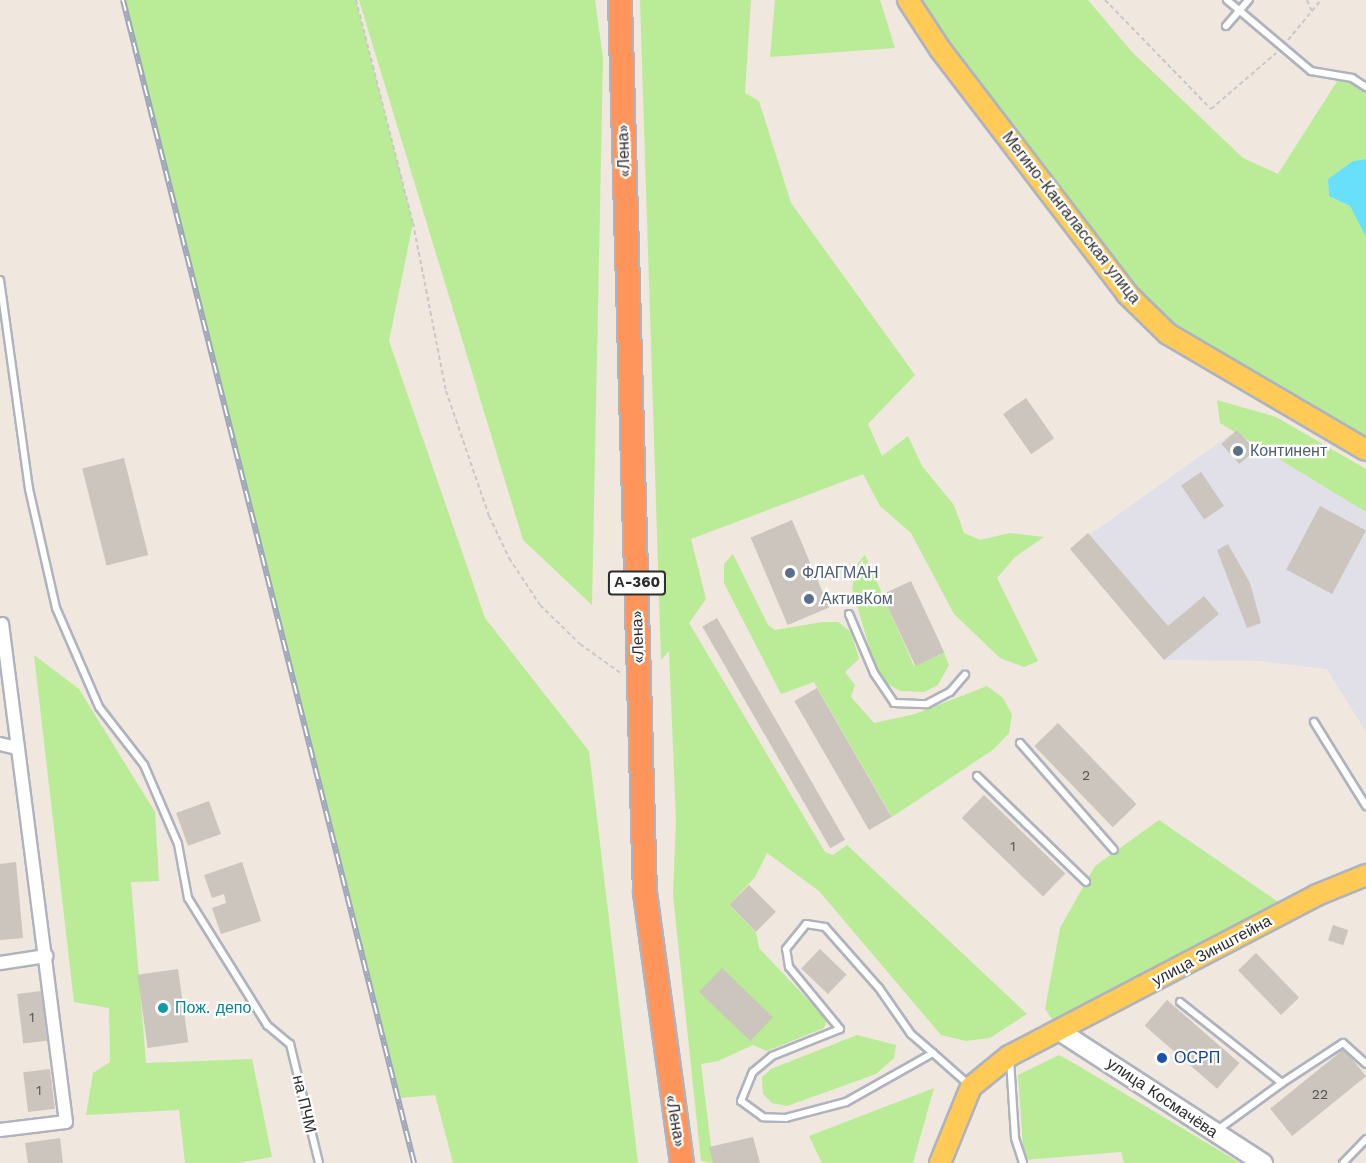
<!DOCTYPE html>
<meta charset="utf-8">
<style>
body{margin:0}
#map{position:relative;width:1366px;height:1163px;overflow:hidden;background:#f0e7df;font-family:"Work Sans",sans-serif}
div>[style]{position:absolute}
[style*='--x']{left:calc(var(--x)*1px);top:calc(var(--y)*1px);width:calc(var(--w)*1px);rotate:calc(var(--a)*1deg)}
.industrial>*{inset:0;background:#e1dfe8}
.green>*{inset:0;background:#baeb96}
.water>*{inset:0;background:#68dffb}
.building>*{inset:0;background:#cbc5bd;transform-origin:0 0}
.path>*{height:2px;margin-top:-1px;transform-origin:0;background:repeating-linear-gradient(90deg,#c8c8c8 0 4.5px,transparent 0 7.5px)}
.roads{filter:drop-shadow(2px 0 #afb3be) drop-shadow(-2px 0 #afb3be) drop-shadow(0 2px #afb3be) drop-shadow(0 -2px #afb3be)}
.lane>*{height:6px;margin:-3px;padding:0 3px;transform-origin:3px;border-radius:3px;background:#fff}
.street>*{height:12px;margin:-6px;padding:0 6px;transform-origin:6px;border-radius:6px;background:#fff}
.secondary>*{height:18px;margin:-9px;padding:0 9px;transform-origin:9px;border-radius:9px;background:#fff}
.primary>*{height:20px;margin:-10px;padding:0 10px;transform-origin:10px;border-radius:10px;background:#ffca55}
.highway>*{height:22px;margin:-11px;padding:0 11px;transform-origin:11px;border-radius:11px;background:#ff955a}
.rail>*{height:6px;margin-top:-3px;transform-origin:0;background:repeating-linear-gradient(90deg,#fff 0 11px,#a0a6b9 0 22px);box-sizing:border-box;border-block:2px solid #a0a6b9}
.dots>*{width:16px;height:16px;translate:-50% -50%;box-sizing:border-box;border:3px solid #fff;border-radius:50%}
span{translate:-50% -50%;white-space:nowrap;text-align:center;line-height:1.15;-webkit-text-stroke:4.5px #fff;paint-order:stroke}
.number-label{font-size:14px;color:#545351}
.number-label span{-webkit-text-stroke-width:0}
.shield-label span{padding:2px 4px;background:#fff;border:2px solid;border-radius:4px;-webkit-text-stroke-width:0}
.shield-label{font-size:15px;color:#2d2d2d;font-weight:700}
.street-label{font-size:16px;color:#2d2d2d}
.service-label{font-size:16px;color:#4e5e75}
.left{translate:0 -50%;text-align:left}
.culture-label{font-size:16px;color:#0d838f}
.transit-label{font-size:16px;color:#164399}
</style>
<div id="map">
<div class="industrial">
<div style="clip-path:polygon(1237px 430px,1366px 512px,1366px 732px,1327px 669px,1260px 661px,1164px 660px,1070px 549px)"></div>
</div>
<div class="green">
<div style="clip-path:polygon(123px 0,356px 0,413px 223px,389px 341px,485px 618px,589px 751px,638px 1163px,453px 1163px,435px 1095px,400px 1098px)"></div>
<div style="clip-path:polygon(359px 0,595px 0,603px 58px,592px 605px,523px 540px)"></div>
<div style="clip-path:polygon(640px 0,751px 0,745px 93px,759px 101px,791px 203px,915px 375px,868px 424px,882px 456px,908px 436px,922px 466px,954px 505px,964px 533px,980px 540px,1010px 533px,1044px 537px,1015px 557px,997px 578px,1038px 661px,1024px 667px,1000px 658px,954px 614px,911px 533px,880px 506px,863px 474px,691px 539px,706px 599px,689px 623px,825px 852px,833px 855px,847px 845px,1027px 1014px,990px 1038px,966px 1041px,941px 1035px,819px 891px,767px 853px,755px 877px,729px 905px,756px 932px,759px 948px,827px 1020px,824px 1028px,767px 1051px,753px 1045px,718px 1061px,701px 1064px,713px 1163px,701px 1161px,673px 895px,676px 821px,669px 651px,661px 660px)"></div>
<div style="clip-path:polygon(775px 0,880px 0,895px 48px,770px 57px)"></div>
<div style="clip-path:polygon(908px 0,1088px 0,1132px 52px,1243px 158px,1278px 174px,1341px 75px,1366px 87px,1366px 159px,1353px 161px,1328px 179px,1329px 196px,1350px 206px,1366px 234px,1366px 450px,1168px 334px)"></div>
<div style="clip-path:polygon(1217px 400px,1276px 417px,1366px 469px,1366px 512px,1220px 423px)"></div>
<div style="clip-path:polygon(733px 554px,768px 625px,775px 630px,822px 622px,838px 622px,851px 632px,859px 659px,845px 672px,855px 685px,851px 697px,874px 723px,915px 714px,987px 686px,1003px 698px,1012px 715px,1009px 733px,994px 749px,892px 817px,814px 682px,781px 694px,724px 583px,724px 564px)"></div>
<div style="clip-path:polygon(865px 555px,914px 666px,944px 653px,949px 665px,938px 685px,924px 692px,900px 691px,886px 683px,874px 664px,852px 588px,857px 564px)"></div>
<div style="clip-path:polygon(34px 655px,79px 689px,155px 812px,159px 881px,131px 882px,146px 1063px,252px 1059px,272px 1157px,238px 1163px,185px 1163px,179px 1110px,86px 1115px,93px 1073px,110px 1062px,109px 1008px,74px 1002px)"></div>
<div style="clip-path:polygon(1159px 820px,1290px 910px,1061px 1032px,1045px 1009px,1060px 928px,1095px 866px)"></div>
<div style="clip-path:polygon(857px 1035px,896px 1045px,894px 1058px,876px 1074px,787px 1106px,772px 1103px,763px 1094px,762px 1077px,771px 1069px)"></div>
<div style="clip-path:polygon(1059px 1055px,1082px 1068px,1240px 1163px,1124px 1163px,1121px 1152px,1024px 1160px,1018px 1075px)"></div>
<div style="clip-path:polygon(934px 1088px,913px 1163px,822px 1163px,809px 1136px)"></div>
</div>
<div class="water">
<div style="clip-path:polygon(1366px 159px,1366px 234px,1365px 235px,1350px 206px,1329px 196px,1328px 179px,1353px 161px)"></div>
</div>
<div class="building">
<div style="left:1026px;top:398px;width:49px;height:28px;rotate:55deg"></div>
<div style="left:1237px;top:430px;width:27px;height:21px;rotate:48deg"></div>
<div style="left:124px;top:458px;width:100px;height:43px;rotate:76deg"></div>
<div style="left:1201px;top:472px;width:41px;height:24px;rotate:56deg"></div>
<div style="left:1320px;top:506px;width:52px;height:72px;rotate:28deg"></div>
<div style="left:792px;top:520px;width:95px;height:45px;rotate:67deg"></div>
<div style="clip-path:polygon(1088px 533px,1168px 626px,1204px 596px,1219px 614px,1164px 660px,1070px 549px)"></div>
<div style="clip-path:polygon(1228px 544px,1250px 583px,1261px 623px,1247px 628px,1217px 550px)"></div>
<div style="left:911px;top:581px;width:79px;height:32px;rotate:65deg"></div>
<div style="left:717px;top:618px;width:256px;height:17px;rotate:60deg"></div>
<div style="left:817px;top:688px;width:149px;height:26px;rotate:60deg"></div>
<div style="left:1058px;top:723px;width:113px;height:33px;rotate:46deg"></div>
<div style="left:984px;top:795px;width:113px;height:32px;rotate:44deg"></div>
<div style="left:209px;top:801px;width:35px;height:35px;rotate:70deg"></div>
<div style="clip-path:polygon(16px 862px,23px 938px,0 940px,0 864px)"></div>
<div style="clip-path:polygon(242px 862px,261px 921px,221px 934px,212px 908px,226px 903px,224px 894px,212px 898px,204px 875px)"></div>
<div style="left:749px;top:885px;width:38px;height:28px;rotate:45deg"></div>
<div style="left:1333px;top:925px;width:16px;height:16px;rotate:18deg"></div>
<div style="left:820px;top:949px;width:37px;height:27px;rotate:44deg"></div>
<div style="left:1256px;top:953px;width:62px;height:25px;rotate:46deg"></div>
<div style="left:722px;top:968px;width:71px;height:33px;rotate:44deg"></div>
<div style="left:178px;top:969px;width:74px;height:41px;rotate:82deg"></div>
<div style="left:41px;top:991px;width:50px;height:24px;rotate:83deg"></div>
<div style="left:1167px;top:1000px;width:96px;height:34px;rotate:41deg"></div>
<div style="left:1344px;top:1049px;width:35px;height:95px;rotate:51deg"></div>
<div style="left:50px;top:1069px;width:40px;height:27px;rotate:83deg"></div>
<div style="clip-path:polygon(753px 1137px,760px 1163px,713px 1163px,709px 1147px)"></div>
<div style="clip-path:polygon(60px 1138px,63px 1163px,28px 1163px,25px 1143px)"></div>
</div>
<div class="path">
<div style="--x:356;--y:0;--w:230;--a:75.7"></div>
<div style="--x:413;--y:223;--w:171;--a:78.9"></div>
<div style="--x:446;--y:391;--w:132;--a:71"></div>
<div style="--x:489;--y:516;--w:47;--a:64.5"></div>
<div style="--x:509;--y:558;--w:56;--a:56.6"></div>
<div style="--x:540;--y:605;--w:56;--a:44.3"></div>
<div style="--x:580;--y:644;--w:52;--a:35.5"></div>
<div style="--x:1105;--y:0;--w:152;--a:45.8"></div>
<div style="--x:1211;--y:109;--w:86;--a:-40.7"></div>
<div style="--x:1307;--y:0;--w:13;--a:67"></div>
<div style="--x:1288;--y:40;--w:52;--a:-50.5"></div>
</div>
<div class="roads">
<div class="lane">
<div style="--x:1227;--y:0;--w:110;--a:40.2"></div>
<div style="--x:1311;--y:71;--w:42;--a:9.7"></div>
<div style="--x:1352;--y:78;--w:17;--a:33"></div>
<div style="--x:1226;--y:26;--w:35;--a:-49"></div>
<div style="--x:0;--y:280;--w:211;--a:82.1"></div>
<div style="--x:29;--y:489;--w:122;--a:77.2"></div>
<div style="--x:56;--y:608;--w:108;--a:66.5"></div>
<div style="--x:99;--y:707;--w:73;--a:52.2"></div>
<div style="--x:144;--y:765;--w:86;--a:66.7"></div>
<div style="--x:178;--y:844;--w:55;--a:79.5"></div>
<div style="--x:188;--y:898;--w:150;--a:58.1"></div>
<div style="--x:267;--y:1025;--w:30;--a:40"></div>
<div style="--x:290;--y:1044;--w:122;--a:76.3"></div>
<div style="--x:849;--y:614;--w:64;--a:67"></div>
<div style="--x:874;--y:673;--w:36;--a:56"></div>
<div style="--x:894;--y:703;--w:33;--a:2"></div>
<div style="--x:927;--y:704;--w:26;--a:-28"></div>
<div style="--x:950;--y:692;--w:23;--a:-49"></div>
<div style="--x:1314;--y:722;--w:99;--a:58.2"></div>
<div style="--x:1020;--y:743;--w:142;--a:48.7"></div>
<div style="--x:977;--y:776;--w:152;--a:44.2"></div>
<div style="--x:1180;--y:1002;--w:130;--a:38.5"></div>
<div style="--x:1282;--y:1083;--w:82;--a:144"></div>
<div style="--x:933;--y:1053;--w:100;--a:150.6"></div>
<div style="--x:846;--y:1102;--w:62;--a:165.1"></div>
<div style="--x:786;--y:1118;--w:23;--a:-178"></div>
<div style="--x:763;--y:1117;--w:27;--a:-144"></div>
<div style="--x:741;--y:1101;--w:31;--a:-68"></div>
<div style="--x:753;--y:1072;--w:25;--a:-40"></div>
<div style="--x:772;--y:1056;--w:73;--a:-21.7"></div>
<div style="--x:840;--y:1029;--w:80;--a:-129.4"></div>
<div style="--x:789;--y:967;--w:18;--a:-99"></div>
<div style="--x:786;--y:949;--w:32;--a:-51"></div>
<div style="--x:806;--y:924;--w:19;--a:9"></div>
<div style="--x:825;--y:927;--w:81;--a:48.5"></div>
<div style="--x:879;--y:988;--w:56;--a:55.2"></div>
<div style="--x:911;--y:1034;--w:29;--a:41"></div>
<div style="--x:933;--y:1053;--w:47;--a:41.5"></div>
<div style="--x:1010;--y:1060;--w:78;--a:86.3"></div>
<div style="--x:1015;--y:1138;--w:26;--a:72"></div>
<div style="--x:1282;--y:1083;--w:73;--a:-33.3"></div>
<div style="--x:1343;--y:1043;--w:31;--a:42"></div>
<div style="--x:1343;--y:1163;--w:33;--a:-46"></div>
</div>
<div class="street">
<div style="--x:0;--y:744;--w:18;--a:13"></div>
<div style="--x:0;--y:963;--w:47;--a:-8.7"></div>
<div style="--x:0;--y:1130;--w:66;--a:-6.9"></div>
<div style="--x:66;--y:1122;--w:502;--a:-97.32"></div>
</div>
<div class="secondary">
<div style="--x:1061;--y:1032;--w:241;--a:33"></div>
</div>
<div class="primary">
<div style="--x:908;--y:0;--w:59;--a:56.9"></div>
<div style="--x:940;--y:49;--w:308;--a:52.6"></div>
<div style="--x:1127;--y:294;--w:57;--a:44.3"></div>
<div style="--x:1168;--y:334;--w:229;--a:30.4"></div>
<div style="--x:940;--y:1163;--w:82;--a:-67.8"></div>
<div style="--x:971;--y:1087;--w:49;--a:-39.2"></div>
<div style="--x:1009;--y:1056;--w:348;--a:-27.6"></div>
<div style="--x:1317;--y:895;--w:53;--a:-22.2"></div>
</div>
<div class="highway">
<div style="--x:620;--y:0;--w:893;--a:88.4"></div>
<div style="--x:645;--y:893;--w:273;--a:82.2"></div>
</div>
</div>
<div class="rail">
<div style="--x:123;--y:0;--w:1199;--a:75.95"></div>
</div>
<div class="dots">
<div style="left:1238px;top:451px;background:#5c6f8a"></div>
<div style="left:790px;top:573px;background:#5c6f8a"></div>
<div style="left:809px;top:599px;background:#5c6f8a"></div>
<div style="left:163px;top:1008px;background:#0f9aa8"></div>
<div style="left:1162px;top:1058px;background:#1a4fb4"></div>
</div>
<div class="number-label">
<span style="left:1086px;top:775px">2</span>
<span style="left:1013px;top:846px">1</span>
<span style="left:32px;top:1017px">1</span>
<span style="left:39px;top:1090px">1</span>
<span style="left:1320px;top:1094px">22</span>
</div>
<div class="shield-label">
<span style="left:637px;top:583px">А-360</span>
</div>
<div class="street-label">
<span style="left:624px;top:151px;rotate:-92deg">«Лена»</span>
<span style="left:1071px;top:218px;rotate:52deg">Мегино-Кангаласская улица</span>
<span style="left:638px;top:637px;rotate:-92deg">«Лена»</span>
<span style="left:1212px;top:951px;rotate:-28deg">улица Зинштейна</span>
<span style="left:1162px;top:1098px;rotate:34deg">улица Космачёва</span>
<span style="left:304px;top:1104px;rotate:77deg">на ПЧМ</span>
<span style="left:675px;top:1121px;rotate:80deg">«Лена»</span>
</div>
<div class="service-label">
<span class="left" style="left:1250px;top:451px">Континент</span>
<span class="left" style="left:802px;top:573px">ФЛАГМАН</span>
<span class="left" style="left:821px;top:599px">АктивКом</span>
</div>
<div class="culture-label">
<span class="left" style="left:175px;top:1008px">Пож. депо</span>
</div>
<div class="transit-label">
<span class="left" style="left:1174px;top:1058px">ОСРП</span>
</div>
</div>
